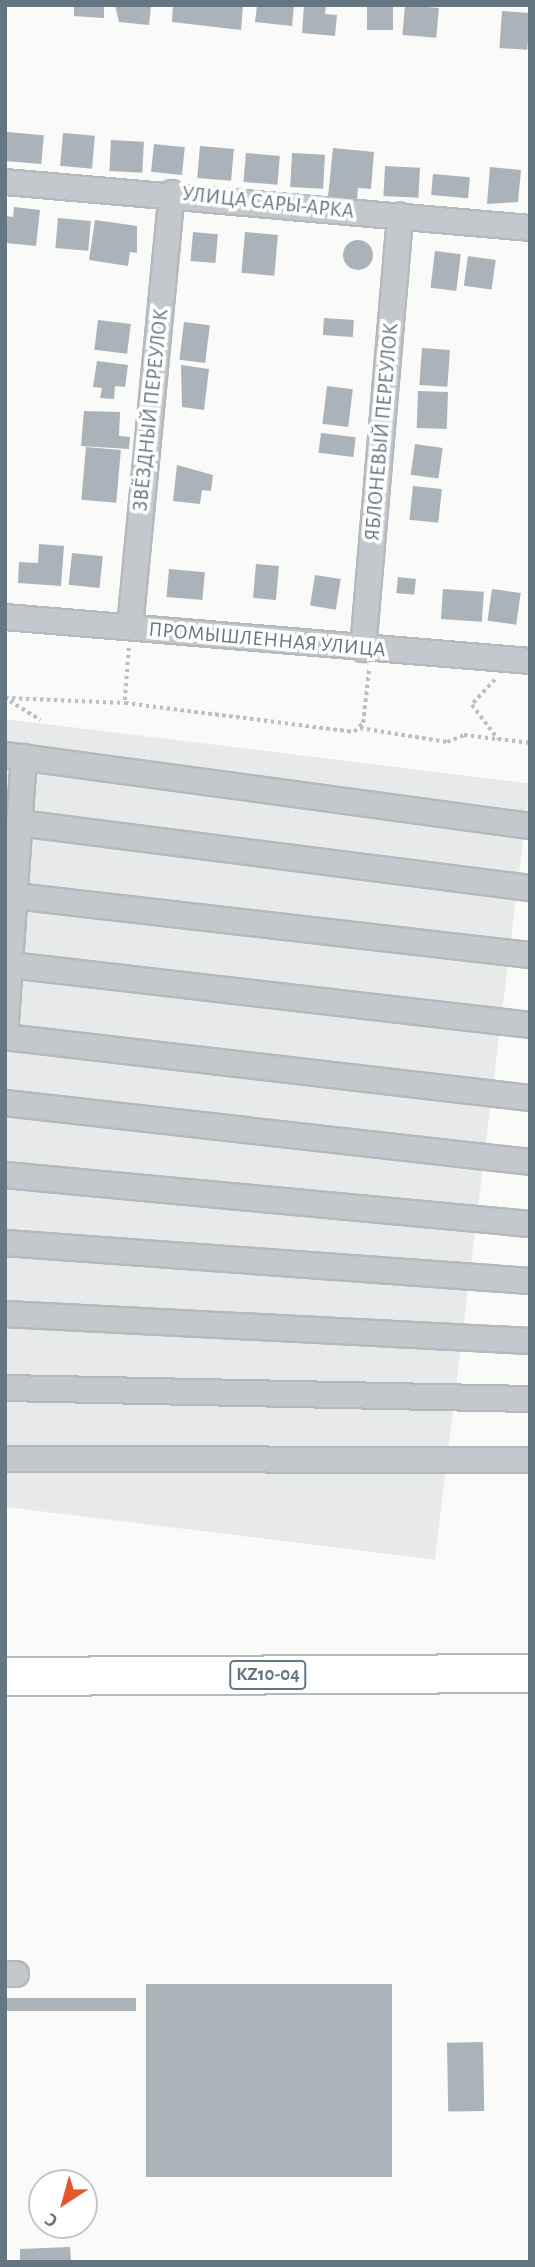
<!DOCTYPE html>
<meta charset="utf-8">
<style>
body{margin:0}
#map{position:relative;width:535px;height:2267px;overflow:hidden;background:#fafaf8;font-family:"Alegreya Sans",sans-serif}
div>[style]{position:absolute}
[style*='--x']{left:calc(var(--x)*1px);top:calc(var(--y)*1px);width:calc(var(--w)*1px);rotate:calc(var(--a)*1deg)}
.built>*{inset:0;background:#e8e9e9;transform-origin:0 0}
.building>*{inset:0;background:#aab3b9;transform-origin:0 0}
.round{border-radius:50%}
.path>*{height:3.5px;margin-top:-1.75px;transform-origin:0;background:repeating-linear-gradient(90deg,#bbbfc2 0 3.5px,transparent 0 7px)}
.roads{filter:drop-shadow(2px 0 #b4b9bd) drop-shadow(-2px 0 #b4b9bd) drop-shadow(0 2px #b4b9bd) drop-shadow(0 -2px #b4b9bd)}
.minor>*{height:24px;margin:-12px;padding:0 12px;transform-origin:12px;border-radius:12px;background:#c3c8cc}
.highway>*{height:37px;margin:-18.5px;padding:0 18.5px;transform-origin:18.5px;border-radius:18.5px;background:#fff}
span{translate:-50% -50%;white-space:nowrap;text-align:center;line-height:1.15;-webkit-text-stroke:7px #fff;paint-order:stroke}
.shield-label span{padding:2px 5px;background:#fff;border:2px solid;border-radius:5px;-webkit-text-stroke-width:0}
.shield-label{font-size:19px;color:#657683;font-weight:700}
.street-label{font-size:21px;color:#657683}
.frame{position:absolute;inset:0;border:7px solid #657683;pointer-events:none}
.north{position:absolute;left:28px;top:2169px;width:70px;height:70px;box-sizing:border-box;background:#fff;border:2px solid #c1c8cd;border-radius:50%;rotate:216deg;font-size:19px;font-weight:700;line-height:28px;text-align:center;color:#657683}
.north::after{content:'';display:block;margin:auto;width:24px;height:32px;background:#e4572e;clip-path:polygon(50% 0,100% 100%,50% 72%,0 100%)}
</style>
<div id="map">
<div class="built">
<div style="left:5px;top:719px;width:529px;height:782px;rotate:7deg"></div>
</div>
<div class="building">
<div style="clip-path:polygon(74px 5px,104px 5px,104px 18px,74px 16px)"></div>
<div style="clip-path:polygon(115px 5px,151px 5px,149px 25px,119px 22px)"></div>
<div style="clip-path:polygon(173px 5px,243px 5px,241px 30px,172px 22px)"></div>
<div style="clip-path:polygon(257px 5px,294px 5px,292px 26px,255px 22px)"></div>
<div style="clip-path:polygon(304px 5px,326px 5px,325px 14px,337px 15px,335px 36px,302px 33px)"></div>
<div style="left:367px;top:5px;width:26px;height:25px"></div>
<div style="left:405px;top:5px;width:34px;height:30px;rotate:5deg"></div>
<div style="left:502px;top:11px;width:28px;height:37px;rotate:4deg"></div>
<div style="left:7px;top:132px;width:37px;height:29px;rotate:5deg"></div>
<div style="left:63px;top:133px;width:32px;height:33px;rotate:5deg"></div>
<div style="left:111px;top:140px;width:33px;height:31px;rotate:3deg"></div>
<div style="left:154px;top:144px;width:31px;height:28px;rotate:6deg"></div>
<div style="left:200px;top:146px;width:34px;height:32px;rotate:5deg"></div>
<div style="clip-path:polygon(333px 148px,374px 152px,371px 189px,358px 188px,357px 200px,328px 197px)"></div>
<div style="left:246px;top:153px;width:34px;height:29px;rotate:5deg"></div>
<div style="left:292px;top:153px;width:33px;height:34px;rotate:3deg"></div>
<div style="left:385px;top:166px;width:35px;height:30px;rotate:3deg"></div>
<div style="clip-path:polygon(490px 167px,521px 170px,518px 202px,487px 204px)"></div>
<div style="left:433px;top:174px;width:37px;height:21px;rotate:5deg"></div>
<div style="clip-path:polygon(14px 207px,40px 210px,36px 246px,5px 243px,5px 216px,13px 217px)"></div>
<div style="left:58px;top:218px;width:33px;height:30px;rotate:5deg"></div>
<div style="clip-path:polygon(95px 220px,137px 226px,137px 253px,130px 252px,128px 266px,89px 260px)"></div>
<div style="left:193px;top:232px;width:25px;height:29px;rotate:5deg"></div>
<div style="left:245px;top:232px;width:33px;height:41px;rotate:5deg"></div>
<div class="round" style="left:343px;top:240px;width:30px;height:30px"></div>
<div style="left:435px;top:251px;width:26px;height:37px;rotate:7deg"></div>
<div style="left:468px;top:256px;width:28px;height:30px;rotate:8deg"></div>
<div style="left:324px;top:318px;width:30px;height:17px;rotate:4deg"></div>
<div style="left:98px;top:320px;width:33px;height:30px;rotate:7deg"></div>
<div style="left:184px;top:322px;width:26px;height:38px;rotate:7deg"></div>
<div style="left:422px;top:348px;width:28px;height:37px;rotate:4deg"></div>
<div style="clip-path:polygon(97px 361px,128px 365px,125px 387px,115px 386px,114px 399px,100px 398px,102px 388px,93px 387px)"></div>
<div style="clip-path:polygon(181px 365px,209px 369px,204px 410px,182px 407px)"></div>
<div style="left:327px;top:386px;width:26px;height:38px;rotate:7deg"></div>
<div style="left:418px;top:391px;width:30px;height:37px;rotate:2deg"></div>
<div style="clip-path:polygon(84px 411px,120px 412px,119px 436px,130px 437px,129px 449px,81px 446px)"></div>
<div style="left:321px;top:433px;width:35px;height:20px;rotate:7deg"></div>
<div style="left:415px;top:444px;width:28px;height:31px;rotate:8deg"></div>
<div style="left:86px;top:447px;width:35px;height:53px;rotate:5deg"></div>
<div style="clip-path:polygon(177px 465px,213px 475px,211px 491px,202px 490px,200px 504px,173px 501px)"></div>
<div style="left:413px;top:486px;width:29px;height:34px;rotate:6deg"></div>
<div style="clip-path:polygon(39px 544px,64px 546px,61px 586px,18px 583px,19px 562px,38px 563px)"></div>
<div style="left:72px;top:553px;width:31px;height:32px;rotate:6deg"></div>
<div style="left:256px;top:564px;width:23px;height:34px;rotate:5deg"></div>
<div style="left:169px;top:569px;width:36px;height:28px;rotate:5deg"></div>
<div style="left:315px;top:575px;width:26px;height:31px;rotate:9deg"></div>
<div style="left:398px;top:577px;width:18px;height:16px;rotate:6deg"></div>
<div style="left:443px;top:589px;width:41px;height:30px;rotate:4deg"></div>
<div style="left:492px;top:589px;width:29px;height:32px;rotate:8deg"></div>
<div style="left:392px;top:1984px;width:193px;height:246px;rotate:90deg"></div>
<div style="left:136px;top:1998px;width:13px;height:131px;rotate:90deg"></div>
<div style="left:483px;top:2042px;width:69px;height:36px;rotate:89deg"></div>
<div style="clip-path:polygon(70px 2247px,71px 2262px,20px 2262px,20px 2249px)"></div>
</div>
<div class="path">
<div style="--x:129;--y:648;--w:55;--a:94.2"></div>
<div style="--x:125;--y:703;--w:231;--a:7.2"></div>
<div style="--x:354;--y:732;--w:13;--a:-45"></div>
<div style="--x:363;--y:723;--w:54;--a:-83.7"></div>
<div style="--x:495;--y:680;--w:34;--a:133"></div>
<div style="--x:472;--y:705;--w:43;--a:52.6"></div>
<div style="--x:498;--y:739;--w:32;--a:7"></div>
<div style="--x:5;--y:698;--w:120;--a:2.4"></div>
<div style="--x:10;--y:701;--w:36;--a:32"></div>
<div style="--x:360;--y:728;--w:88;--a:9.1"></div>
<div style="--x:447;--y:742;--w:18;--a:-22"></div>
<div style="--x:464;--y:735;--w:34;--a:7"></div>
</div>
<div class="roads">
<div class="minor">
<div style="--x:5;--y:182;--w:527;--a:5.01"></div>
<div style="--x:5;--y:617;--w:527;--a:4.79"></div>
<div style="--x:130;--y:627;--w:436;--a:-84.5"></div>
<div style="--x:363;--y:649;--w:435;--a:-85.1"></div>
<div style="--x:5;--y:755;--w:530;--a:7.7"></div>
<div style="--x:19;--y:823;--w:515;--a:7.25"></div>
<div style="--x:15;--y:896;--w:518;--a:6.54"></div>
<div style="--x:10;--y:965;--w:523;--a:6.58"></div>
<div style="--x:5;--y:1035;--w:279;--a:-86.1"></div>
<div style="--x:5;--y:1037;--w:529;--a:6.63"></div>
<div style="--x:5;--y:1103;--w:528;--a:6.41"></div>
<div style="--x:5;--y:1175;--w:527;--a:5.33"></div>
<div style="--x:5;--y:1243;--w:526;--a:4.14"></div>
<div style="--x:5;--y:1314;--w:526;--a:2.94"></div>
<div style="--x:5;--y:1388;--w:525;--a:1.2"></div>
<div style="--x:5;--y:1459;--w:525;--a:0.11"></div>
<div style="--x:5;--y:1974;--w:11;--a:0"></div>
</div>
<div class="highway">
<div style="--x:5;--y:1676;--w:525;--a:-0.33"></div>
</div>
</div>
<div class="shield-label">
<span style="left:268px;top:1675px">KZ10-04</span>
</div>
<div class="street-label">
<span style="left:268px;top:203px;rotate:6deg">УЛИЦА САРЫ-АРКА</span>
<span style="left:151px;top:410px;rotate:-84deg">ЗВЁЗДНЫЙ ПЕРЕУЛОК</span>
<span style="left:382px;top:432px;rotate:-85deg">ЯБЛОНЕВЫЙ ПЕРЕУЛОК</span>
<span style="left:267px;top:640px;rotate:5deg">ПРОМЫШЛЕННАЯ УЛИЦА</span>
</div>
<div class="frame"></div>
<div class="north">С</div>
</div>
